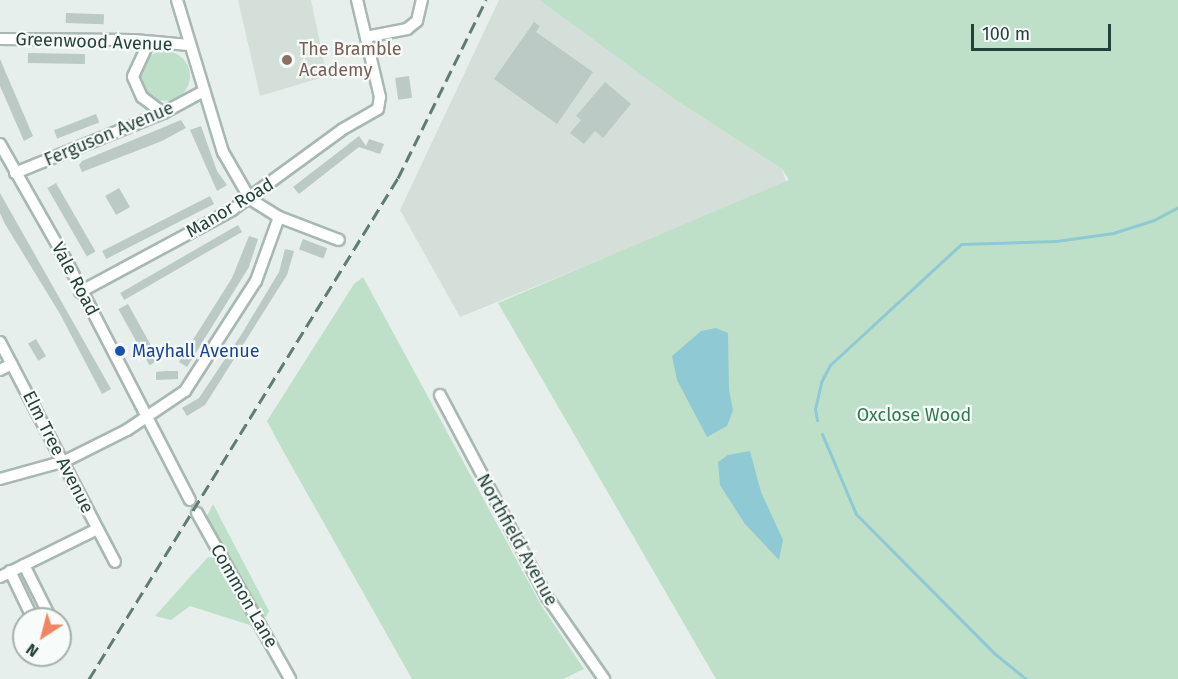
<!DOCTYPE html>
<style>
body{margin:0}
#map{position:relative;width:1178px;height:679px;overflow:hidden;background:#e6efeb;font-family:"Fira Sans",sans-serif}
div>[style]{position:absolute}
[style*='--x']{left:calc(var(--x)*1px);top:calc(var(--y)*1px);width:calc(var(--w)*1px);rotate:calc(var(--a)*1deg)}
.built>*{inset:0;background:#d4dfda}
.green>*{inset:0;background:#bfe0c8}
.round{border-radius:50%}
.water>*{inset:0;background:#8ec9d4}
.stream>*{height:3px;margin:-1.5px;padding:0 1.5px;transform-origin:1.5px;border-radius:1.5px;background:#8ec9d4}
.building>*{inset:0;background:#bbcac4;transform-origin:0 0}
.roads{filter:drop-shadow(2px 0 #a8b8b2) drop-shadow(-2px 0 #a8b8b2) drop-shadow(0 2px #a8b8b2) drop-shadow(0 -2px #a8b8b2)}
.minor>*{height:10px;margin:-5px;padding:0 5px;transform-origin:5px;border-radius:5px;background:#fff}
.rail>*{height:3px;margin-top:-1.5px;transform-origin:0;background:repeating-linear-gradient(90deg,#5f7d75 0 12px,transparent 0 18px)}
.dots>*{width:16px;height:16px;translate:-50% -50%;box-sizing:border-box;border:3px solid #f7fbf9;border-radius:50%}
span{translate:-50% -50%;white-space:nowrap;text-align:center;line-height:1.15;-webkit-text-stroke:4.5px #f7fbf9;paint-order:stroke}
.street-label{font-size:18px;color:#24423a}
.education-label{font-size:18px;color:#785e54}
.left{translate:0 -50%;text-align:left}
.transit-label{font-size:18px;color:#164399}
.park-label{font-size:18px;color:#2d7a4b}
.north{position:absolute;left:12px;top:607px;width:60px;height:60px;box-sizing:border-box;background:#f7fbf9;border:2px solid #a3b1ad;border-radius:50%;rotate:216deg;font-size:16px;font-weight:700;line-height:24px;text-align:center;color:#24423a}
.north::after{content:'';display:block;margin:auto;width:21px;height:27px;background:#f4845f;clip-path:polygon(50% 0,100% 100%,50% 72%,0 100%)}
.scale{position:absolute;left:971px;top:24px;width:140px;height:27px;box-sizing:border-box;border:3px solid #24423a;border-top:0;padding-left:8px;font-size:18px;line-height:21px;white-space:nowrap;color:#24423a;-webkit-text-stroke:4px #f7fbf9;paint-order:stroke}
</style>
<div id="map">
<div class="built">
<div style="clip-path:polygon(238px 0,311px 0,327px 76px,260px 96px)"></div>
<div style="clip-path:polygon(499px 0,539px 0,674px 99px,782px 169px,787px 184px,460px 317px,400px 210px)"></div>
</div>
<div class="green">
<div style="clip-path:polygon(539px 0,1178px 0,1178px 679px,716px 679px,498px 303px,789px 180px,782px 169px,674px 99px)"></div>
<div class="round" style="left:140px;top:51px;width:50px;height:50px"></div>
<div style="clip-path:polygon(363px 277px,541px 605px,584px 669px,563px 679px,412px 679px,282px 449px,267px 421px,354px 284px)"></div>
<div style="clip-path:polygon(213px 504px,269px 611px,266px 617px,260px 616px,208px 526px,206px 518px)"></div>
<div style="clip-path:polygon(208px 557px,218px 559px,259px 628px,190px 606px,171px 620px,155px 616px)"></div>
</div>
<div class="water">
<div style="clip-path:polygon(716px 328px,728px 333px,729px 390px,733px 410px,727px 426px,707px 437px,677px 380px,672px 356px,701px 331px)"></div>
<div style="clip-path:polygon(750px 451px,761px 492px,783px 540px,779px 560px,745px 524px,720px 485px,718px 462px,728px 455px)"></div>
</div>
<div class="stream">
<div style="--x:817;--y:420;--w:11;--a:-100"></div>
<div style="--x:815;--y:409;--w:28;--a:-77"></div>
<div style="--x:821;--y:382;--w:19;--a:-62"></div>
<div style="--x:830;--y:365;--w:178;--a:-42.7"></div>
<div style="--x:961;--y:244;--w:95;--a:-1.8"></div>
<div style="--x:1056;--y:241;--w:58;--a:-8"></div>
<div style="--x:1113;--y:233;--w:43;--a:-17.6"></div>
<div style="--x:1154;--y:220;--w:27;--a:-28"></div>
<div style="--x:822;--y:434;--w:87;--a:67"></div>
<div style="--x:856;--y:514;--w:196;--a:45.2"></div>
<div style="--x:994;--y:653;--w:41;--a:39.1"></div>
</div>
<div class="building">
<div style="left:66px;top:13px;width:38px;height:10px;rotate:2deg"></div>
<div style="clip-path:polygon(534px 22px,540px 26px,536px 32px,593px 72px,557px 124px,494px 79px)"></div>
<div style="left:28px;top:53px;width:57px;height:10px;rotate:1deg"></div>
<div style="clip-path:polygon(0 59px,33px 136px,24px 141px,0 86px)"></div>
<div style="left:409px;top:76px;width:22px;height:14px;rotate:82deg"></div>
<div style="clip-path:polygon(605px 82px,631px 104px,603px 138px,595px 131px,584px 144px,570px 133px,581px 120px,576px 116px)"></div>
<div style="left:96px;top:114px;width:9px;height:45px;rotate:69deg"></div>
<div style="clip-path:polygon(181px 120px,186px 128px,162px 141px,82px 172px,79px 165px,82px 161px)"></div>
<div style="clip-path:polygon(201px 126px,217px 171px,227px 185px,217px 191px,190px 130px)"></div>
<div style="clip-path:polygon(359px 136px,366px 146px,369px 139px,384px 144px,380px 154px,359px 147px,299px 194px,293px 187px)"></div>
<div style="left:56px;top:183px;width:79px;height:10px;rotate:60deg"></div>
<div style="left:119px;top:188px;width:22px;height:16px;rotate:60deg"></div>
<div style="clip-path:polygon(0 193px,111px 389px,102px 394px,60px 314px,5px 224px,0 213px)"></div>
<div style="left:210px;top:196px;width:9px;height:121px;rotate:63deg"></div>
<div style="left:238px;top:225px;width:8px;height:136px;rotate:60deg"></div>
<div style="clip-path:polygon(249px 236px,258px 239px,249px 267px,187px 367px,179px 362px,232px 278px)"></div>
<div style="left:303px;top:239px;width:26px;height:11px;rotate:21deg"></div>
<div style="clip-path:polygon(285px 249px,294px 251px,287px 275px,205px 405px,187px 416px,182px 408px,199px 398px,241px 335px,279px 272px)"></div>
<div style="left:128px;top:304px;width:64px;height:11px;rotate:61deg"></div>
<div style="left:36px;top:339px;width:20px;height:9px;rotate:60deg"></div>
<div style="clip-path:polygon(166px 371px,178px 371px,178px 379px,156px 380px,156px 372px)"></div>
</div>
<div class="roads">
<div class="minor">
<div style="--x:177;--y:0;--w:159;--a:73.2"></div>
<div style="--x:223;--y:152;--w:54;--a:60.1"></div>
<div style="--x:250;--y:199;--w:34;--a:32"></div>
<div style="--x:279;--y:217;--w:64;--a:21"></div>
<div style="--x:366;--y:37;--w:42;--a:-11"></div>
<div style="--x:407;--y:29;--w:13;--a:-39"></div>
<div style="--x:417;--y:21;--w:22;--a:-77"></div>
<div style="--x:0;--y:39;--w:134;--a:0.4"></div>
<div style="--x:134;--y:40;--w:55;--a:5.2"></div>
<div style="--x:149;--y:42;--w:38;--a:115"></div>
<div style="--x:133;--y:77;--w:22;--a:66"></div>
<div style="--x:142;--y:97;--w:26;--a:37"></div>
<div style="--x:0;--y:144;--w:133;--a:60.4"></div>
<div style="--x:66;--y:260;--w:270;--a:62.7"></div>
<div style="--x:15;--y:173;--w:160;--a:-22.1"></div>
<div style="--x:163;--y:113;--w:44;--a:-28.3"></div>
<div style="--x:80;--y:292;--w:173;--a:-28.3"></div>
<div style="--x:232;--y:210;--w:137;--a:-36.1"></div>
<div style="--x:343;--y:129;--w:40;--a:-29.7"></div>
<div style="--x:378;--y:109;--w:12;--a:-81"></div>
<div style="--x:380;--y:97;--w:100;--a:-103.3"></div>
<div style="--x:0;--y:342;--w:248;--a:62.4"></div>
<div style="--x:0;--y:370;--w:13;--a:-27"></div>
<div style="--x:440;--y:395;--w:229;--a:62.1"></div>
<div style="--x:547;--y:597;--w:100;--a:55.2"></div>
<div style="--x:0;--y:479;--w:67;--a:-15.5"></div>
<div style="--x:65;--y:461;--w:69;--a:-26.6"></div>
<div style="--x:127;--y:430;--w:70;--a:-33.9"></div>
<div style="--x:185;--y:391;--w:131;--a:-57.2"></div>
<div style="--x:256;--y:281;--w:68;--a:-70.2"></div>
<div style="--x:197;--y:513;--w:190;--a:60.7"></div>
<div style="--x:24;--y:565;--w:60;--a:63.4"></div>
<div style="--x:10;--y:571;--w:53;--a:64.4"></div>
<div style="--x:0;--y:577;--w:108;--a:-26.3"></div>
</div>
</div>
<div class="rail">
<div style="--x:89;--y:679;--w:589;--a:-58.34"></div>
<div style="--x:398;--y:178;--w:199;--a:-63.7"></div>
</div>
<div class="dots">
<div style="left:287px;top:60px;background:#8d6e63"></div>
<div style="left:120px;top:351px;background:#1a4fb4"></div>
</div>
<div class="street-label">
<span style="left:94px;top:42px;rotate:2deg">Greenwood Avenue</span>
<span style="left:109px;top:134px;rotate:-23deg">Ferguson Avenue</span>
<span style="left:230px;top:208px;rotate:-31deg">Manor Road</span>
<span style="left:75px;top:279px;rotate:62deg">Vale Road</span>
<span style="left:58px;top:452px;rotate:63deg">Elm Tree Avenue</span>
<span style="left:517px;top:540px;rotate:61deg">Northfield Avenue</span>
<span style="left:244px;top:596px;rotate:60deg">Common Lane</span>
</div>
<div class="education-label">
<span class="left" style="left:299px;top:60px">The Bramble<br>Academy</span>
</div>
<div class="transit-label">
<span class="left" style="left:132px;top:351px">Mayhall Avenue</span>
</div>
<div class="park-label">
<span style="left:914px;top:415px">Oxclose Wood</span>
</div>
<div class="north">N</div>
<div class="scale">100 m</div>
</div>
